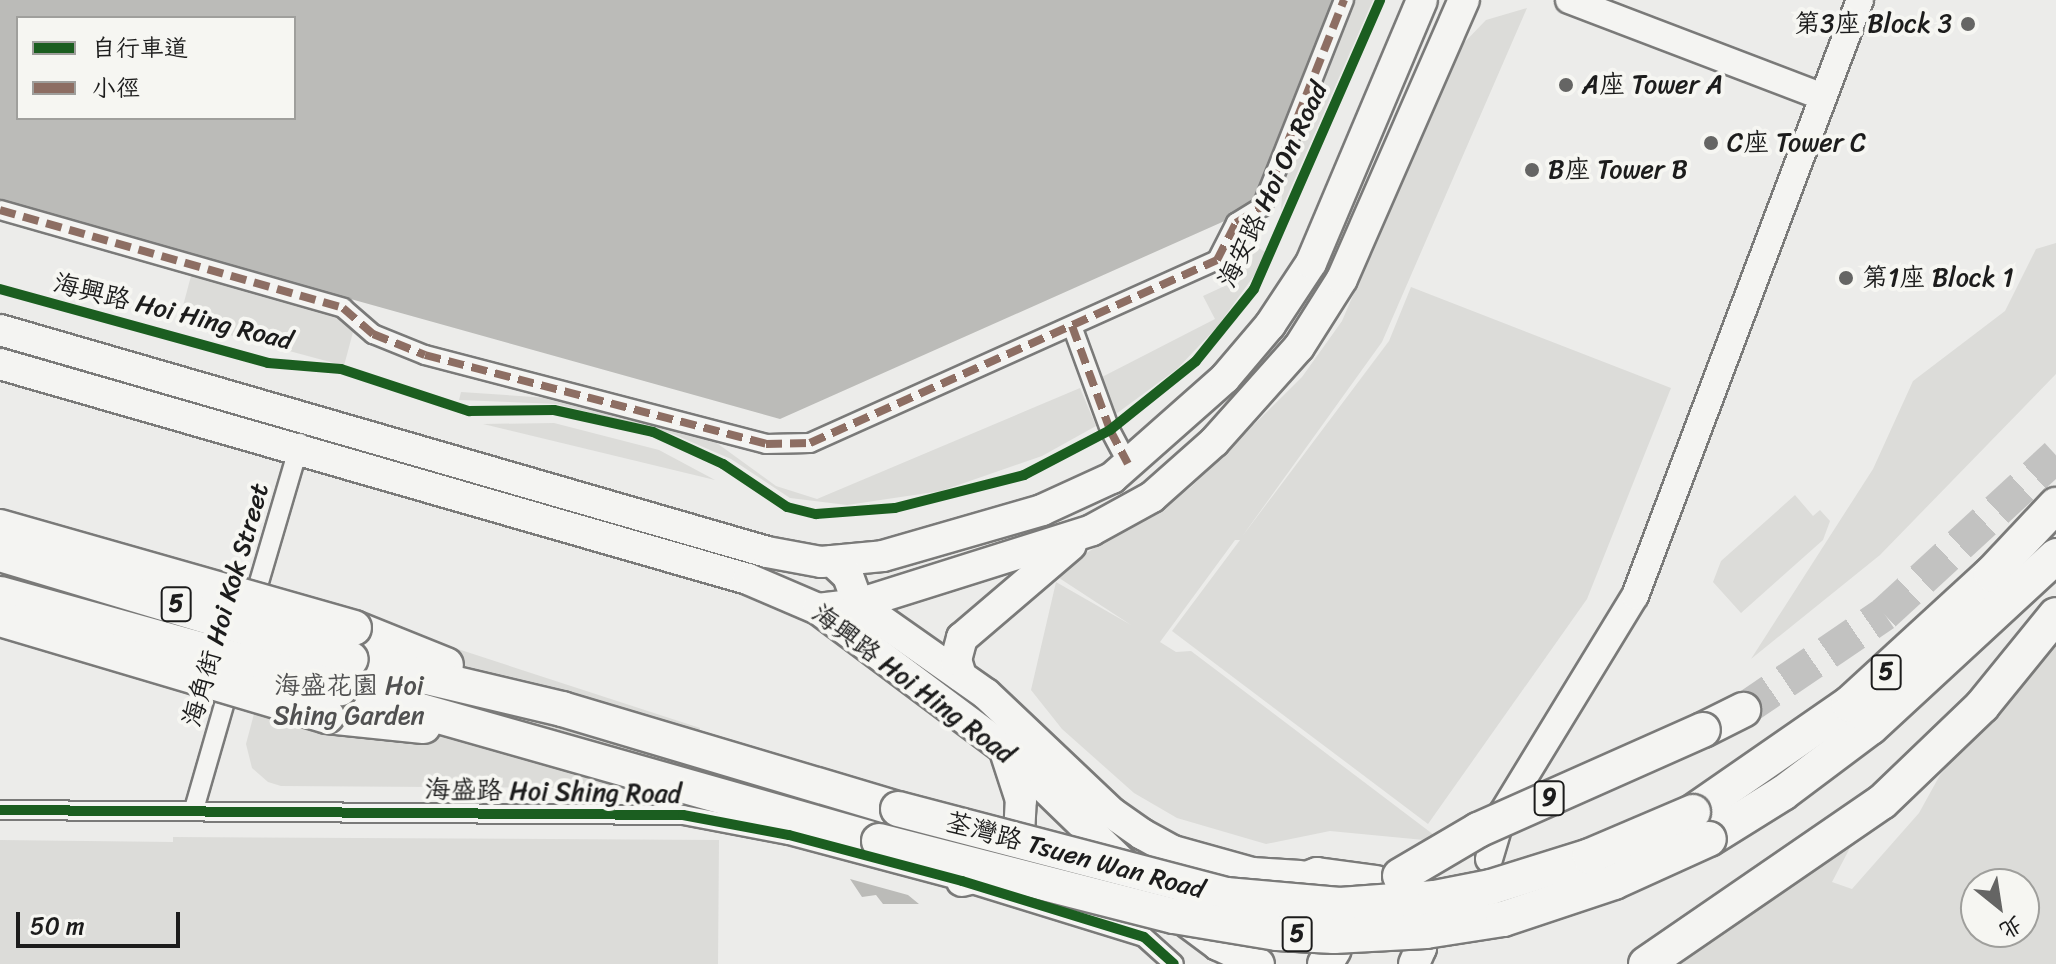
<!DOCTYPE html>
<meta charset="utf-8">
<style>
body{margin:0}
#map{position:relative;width:2056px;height:964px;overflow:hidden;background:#ececea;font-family:Sriracha,"LXGW WenKai TC",sans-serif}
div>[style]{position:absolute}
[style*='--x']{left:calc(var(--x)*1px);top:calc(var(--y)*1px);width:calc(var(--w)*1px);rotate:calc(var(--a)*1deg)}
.built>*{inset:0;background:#dcdcd9;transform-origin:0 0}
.water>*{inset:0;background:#bbbbb8}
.highway-tunnel>*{height:34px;margin-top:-17px;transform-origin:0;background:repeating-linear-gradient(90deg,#c2c2c1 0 34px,transparent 0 51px)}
.roads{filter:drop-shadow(2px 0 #7a7a79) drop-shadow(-2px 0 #7a7a79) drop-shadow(0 2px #7a7a79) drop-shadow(0 -2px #7a7a79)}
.street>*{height:18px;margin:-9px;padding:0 9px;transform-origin:9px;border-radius:9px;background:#f4f4f2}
.secondary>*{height:26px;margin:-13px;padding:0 13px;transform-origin:13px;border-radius:13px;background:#f4f4f2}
.primary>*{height:30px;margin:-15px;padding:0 15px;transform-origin:15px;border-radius:15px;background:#f4f4f2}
.highway>*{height:34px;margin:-17px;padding:0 17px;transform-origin:17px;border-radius:17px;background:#f4f4f2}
.bridges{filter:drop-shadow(2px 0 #7a7a79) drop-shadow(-2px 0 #7a7a79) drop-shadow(0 2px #7a7a79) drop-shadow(0 -2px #7a7a79)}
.highway-bridge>*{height:34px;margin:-17px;padding:0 17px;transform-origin:17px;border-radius:17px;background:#f4f4f2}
.quiet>*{height:8px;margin-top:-4px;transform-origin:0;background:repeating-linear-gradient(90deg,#8d6e63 0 16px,transparent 0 24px)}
.cycleway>*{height:10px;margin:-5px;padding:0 5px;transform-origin:5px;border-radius:5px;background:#1b5e20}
.dots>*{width:22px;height:22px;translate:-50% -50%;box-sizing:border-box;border:4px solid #f6f6f2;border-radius:50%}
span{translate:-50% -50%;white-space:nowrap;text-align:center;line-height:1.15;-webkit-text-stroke:8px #f6f6f2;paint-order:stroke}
.shield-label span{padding:2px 6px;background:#f6f6f2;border:2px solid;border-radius:6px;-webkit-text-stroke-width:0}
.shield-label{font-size:24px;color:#1c1c1c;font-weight:700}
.poi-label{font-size:26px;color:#1c1c1c}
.right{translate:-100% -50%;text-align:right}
.left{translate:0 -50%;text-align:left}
.street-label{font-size:26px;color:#1c1c1c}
.park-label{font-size:26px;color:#515151}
.legend{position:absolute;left:16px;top:16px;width:280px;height:104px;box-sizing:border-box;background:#f6f6f2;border:2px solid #9f9f9c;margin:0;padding:10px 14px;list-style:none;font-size:24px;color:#1c1c1c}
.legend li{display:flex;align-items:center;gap:16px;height:40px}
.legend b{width:40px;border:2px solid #9f9f9c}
.north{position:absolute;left:1960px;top:868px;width:80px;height:80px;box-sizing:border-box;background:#f6f6f2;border:2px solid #9f9f9c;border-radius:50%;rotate:150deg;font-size:22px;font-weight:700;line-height:32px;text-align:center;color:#1c1c1c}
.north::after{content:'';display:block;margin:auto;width:28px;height:36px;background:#656564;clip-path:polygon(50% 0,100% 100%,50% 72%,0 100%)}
.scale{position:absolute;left:16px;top:912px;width:164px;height:36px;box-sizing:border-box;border:4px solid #1c1c1c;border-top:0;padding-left:10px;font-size:24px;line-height:28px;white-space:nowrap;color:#1c1c1c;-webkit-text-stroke:6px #f6f6f2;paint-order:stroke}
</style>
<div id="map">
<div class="built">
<div style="clip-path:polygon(1353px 0,1373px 0,1281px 210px,1283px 180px)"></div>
<div style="clip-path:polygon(1527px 8px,1382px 342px,1241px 538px,1389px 341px,1411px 287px,1671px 388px,1587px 599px,1428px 824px,1172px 631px,1240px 540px,1235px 540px,1160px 642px,1176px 652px,1191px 651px,1434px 835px,1424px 840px,1330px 831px,1266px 844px,1177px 818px,1134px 793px,1062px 729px,1031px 690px,1056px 582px,1131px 625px,1053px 574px,1190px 488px,1302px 377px,1342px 321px,1459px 48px,1486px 20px)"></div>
<div style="clip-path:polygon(2056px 243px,2056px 374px,1880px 555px,1751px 659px,1873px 469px,1913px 381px,2005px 311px,2036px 249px)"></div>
<div style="clip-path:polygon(1258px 248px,1266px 252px,1256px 273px,1217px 327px,1177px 369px,1116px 414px,1102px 377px,1215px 319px,1203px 296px,1229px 284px,1243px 258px)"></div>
<div style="left:191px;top:276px;width:171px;height:47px;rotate:15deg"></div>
<div style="clip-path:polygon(1080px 388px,1096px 426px,1042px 456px,941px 491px,847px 505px,790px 498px,731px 459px,673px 434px,557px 404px,459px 400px,461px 392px,564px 399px,666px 424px,714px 441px,776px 486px,817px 499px)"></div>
<div style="clip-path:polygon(554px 423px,659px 450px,715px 480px,483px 424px)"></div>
<div style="clip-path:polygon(1795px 495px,1813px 516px,1820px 510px,1830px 521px,1823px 540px,1741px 613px,1713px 582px,1721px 561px)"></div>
<div style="clip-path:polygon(286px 593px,700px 728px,687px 776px,639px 787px,598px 788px,281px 786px,268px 782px,252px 768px,246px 744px)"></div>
<div style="clip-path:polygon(evenodd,2056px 644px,2056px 964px,1679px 964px,1852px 844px,1832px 882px,1852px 889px,1919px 813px,1940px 775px,2056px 644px,1976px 884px,2024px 884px,2024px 932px,1976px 932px,1976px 884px)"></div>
<div style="clip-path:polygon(173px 837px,719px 840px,718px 964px,0 964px,0 840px,173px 842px)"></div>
</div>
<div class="water">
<div style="clip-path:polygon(evenodd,0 0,1337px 0,1256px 207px,780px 419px,0 201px,0 0,18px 18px,294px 18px,294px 118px,18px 118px,18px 18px)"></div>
<div style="clip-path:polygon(850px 879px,908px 895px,919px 904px,883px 904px,876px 895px,862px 897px)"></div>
</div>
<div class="highway-tunnel">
<div style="--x:1743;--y:710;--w:171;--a:-34.2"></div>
<div style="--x:1884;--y:614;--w:234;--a:-42.6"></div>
</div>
<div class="roads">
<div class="street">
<div style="--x:0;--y:210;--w:357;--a:15.9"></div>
<div style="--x:343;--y:308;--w:40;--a:41"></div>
<div style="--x:373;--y:334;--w:56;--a:22"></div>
<div style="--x:425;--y:355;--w:352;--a:14.6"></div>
<div style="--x:766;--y:444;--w:44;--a:-1.3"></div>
<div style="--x:810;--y:443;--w:446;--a:-24.2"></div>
<div style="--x:1217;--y:260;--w:42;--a:-62.8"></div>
<div style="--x:1236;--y:223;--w:31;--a:-32"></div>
<div style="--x:1262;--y:207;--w:223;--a:-68.4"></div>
<div style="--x:1072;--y:326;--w:111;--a:69.9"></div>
<div style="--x:1110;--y:430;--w:38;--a:62"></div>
<div style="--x:252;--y:606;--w:170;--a:-73.6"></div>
<div style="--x:194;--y:809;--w:133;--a:-73.9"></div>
<div style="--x:0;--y:810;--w:683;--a:0.42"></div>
<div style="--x:683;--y:815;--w:108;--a:10.7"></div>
<div style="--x:789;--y:835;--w:179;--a:14.9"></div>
<div style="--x:962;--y:881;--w:190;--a:17.1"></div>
<div style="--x:1144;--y:937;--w:40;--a:42"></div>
</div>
<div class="secondary">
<div style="--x:1569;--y:0;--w:272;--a:20.9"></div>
<div style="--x:1489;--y:859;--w:49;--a:-73.4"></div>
<div style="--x:1503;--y:812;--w:253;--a:-58.6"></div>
<div style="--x:1635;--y:596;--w:637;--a:-69.32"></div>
</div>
<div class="primary">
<div style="--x:0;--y:330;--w:798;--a:16.14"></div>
<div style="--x:767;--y:552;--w:55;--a:10.5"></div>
<div style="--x:821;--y:562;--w:62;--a:-5.5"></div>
<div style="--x:883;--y:556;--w:166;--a:-16.1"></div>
<div style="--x:1042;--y:510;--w:77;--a:-24.6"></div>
<div style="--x:1112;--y:478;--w:151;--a:-41.5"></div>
<div style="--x:1225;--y:378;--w:70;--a:-49.7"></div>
<div style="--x:1270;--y:325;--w:74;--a:-56.5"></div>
<div style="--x:1311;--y:263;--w:285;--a:-67.1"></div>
<div style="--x:0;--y:364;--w:778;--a:16.04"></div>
<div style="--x:748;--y:579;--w:76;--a:23.2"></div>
<div style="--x:818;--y:609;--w:232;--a:36.8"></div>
<div style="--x:1004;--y:748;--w:182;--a:44.1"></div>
<div style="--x:832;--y:561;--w:22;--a:43"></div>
<div style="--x:848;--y:576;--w:30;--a:70"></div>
<div style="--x:858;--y:604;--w:156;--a:35.1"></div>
<div style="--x:986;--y:694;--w:173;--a:43.4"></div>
<div style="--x:1112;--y:813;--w:37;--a:35"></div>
<div style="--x:1142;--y:834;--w:35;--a:29"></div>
<div style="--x:1173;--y:851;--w:82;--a:15.6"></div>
<div style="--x:1252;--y:873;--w:48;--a:3.6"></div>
<div style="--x:818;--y:609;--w:40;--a:-7.1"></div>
<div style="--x:858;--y:604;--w:245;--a:-17.5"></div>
<div style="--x:1092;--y:530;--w:68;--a:-28.8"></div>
<div style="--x:1152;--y:497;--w:83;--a:-41.6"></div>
<div style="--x:1214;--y:442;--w:127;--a:-48.2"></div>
<div style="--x:1299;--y:347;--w:80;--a:-57.7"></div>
<div style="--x:1342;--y:279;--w:305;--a:-66.4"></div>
<div style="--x:961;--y:676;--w:17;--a:-107"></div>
<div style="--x:956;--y:660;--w:23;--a:-75"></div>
<div style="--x:962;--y:638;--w:143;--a:-40.5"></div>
<div style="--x:962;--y:881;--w:30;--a:-14"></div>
<div style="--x:991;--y:874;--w:48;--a:-54.3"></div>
<div style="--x:1019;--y:835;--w:35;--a:-87"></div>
<div style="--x:1021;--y:800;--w:48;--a:-108.1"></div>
<div style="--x:1284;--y:885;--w:35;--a:-20"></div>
<div style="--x:1317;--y:873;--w:60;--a:7.7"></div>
<div style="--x:1406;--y:911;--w:40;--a:68"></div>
<div style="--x:1421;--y:948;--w:17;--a:114"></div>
<div style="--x:1179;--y:916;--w:49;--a:36.6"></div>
<div style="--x:1218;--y:945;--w:45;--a:24.9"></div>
</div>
<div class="highway">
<div style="--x:354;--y:628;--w:99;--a:21.9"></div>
<div style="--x:351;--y:659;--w:217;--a:13.3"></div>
<div style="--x:562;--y:709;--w:351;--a:16.6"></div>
<div style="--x:340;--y:688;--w:560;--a:15.85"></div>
<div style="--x:327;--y:716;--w:97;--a:5.9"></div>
<div style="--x:1703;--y:730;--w:45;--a:-26.6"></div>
<div style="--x:1693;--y:812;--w:190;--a:-34.7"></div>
<div style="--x:1849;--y:704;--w:193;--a:-42.5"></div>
<div style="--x:1991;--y:574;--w:95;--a:-46.7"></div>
<div style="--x:1709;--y:839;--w:87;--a:-31.9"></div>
<div style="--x:1783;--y:793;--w:110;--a:-36.9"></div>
<div style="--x:1871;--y:727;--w:252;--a:-42.7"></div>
<div style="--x:1325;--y:964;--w:17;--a:-59"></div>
<div style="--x:1646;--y:964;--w:286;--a:-34.5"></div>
<div style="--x:1882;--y:802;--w:139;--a:-43.8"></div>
<div style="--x:1982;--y:706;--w:117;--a:-50.9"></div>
</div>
</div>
<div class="bridges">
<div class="highway-bridge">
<div style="--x:0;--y:527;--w:368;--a:15.9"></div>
<div style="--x:0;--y:554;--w:366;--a:16.7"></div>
<div style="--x:0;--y:594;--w:353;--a:15.5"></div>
<div style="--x:0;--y:619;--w:341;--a:16.5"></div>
<div style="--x:898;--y:809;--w:339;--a:14.7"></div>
<div style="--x:1226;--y:895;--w:114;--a:5"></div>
<div style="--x:1340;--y:905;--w:95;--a:-4.2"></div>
<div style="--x:1435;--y:898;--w:57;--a:-11.1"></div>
<div style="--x:1491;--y:887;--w:104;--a:-17.4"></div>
<div style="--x:1590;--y:856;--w:112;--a:-23.1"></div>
<div style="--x:879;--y:841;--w:304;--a:14.3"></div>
<div style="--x:1174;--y:916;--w:104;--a:9.4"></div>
<div style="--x:1277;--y:933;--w:57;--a:3"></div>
<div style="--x:1334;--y:936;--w:92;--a:-3.1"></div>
<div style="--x:1426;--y:931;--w:78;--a:-8.9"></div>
<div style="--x:1503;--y:919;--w:117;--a:-18.4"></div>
<div style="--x:1614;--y:882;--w:104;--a:-24.4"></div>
<div style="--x:1400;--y:876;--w:91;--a:-30.5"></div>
<div style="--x:1478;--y:830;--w:246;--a:-24"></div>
</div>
</div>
<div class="quiet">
<div style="--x:0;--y:210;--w:357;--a:15.9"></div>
<div style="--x:343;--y:308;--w:40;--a:41"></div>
<div style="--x:373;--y:334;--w:56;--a:22"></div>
<div style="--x:425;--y:355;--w:352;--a:14.6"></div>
<div style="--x:766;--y:444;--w:44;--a:-1.3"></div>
<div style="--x:810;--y:443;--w:446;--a:-24.2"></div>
<div style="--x:1217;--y:260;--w:42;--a:-62.8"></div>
<div style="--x:1236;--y:223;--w:31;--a:-32"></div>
<div style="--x:1262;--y:207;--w:223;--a:-68.4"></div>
<div style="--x:1072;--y:326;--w:111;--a:69.9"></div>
<div style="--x:1110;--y:430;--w:38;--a:62"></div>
</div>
<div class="cycleway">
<div style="--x:0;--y:289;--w:278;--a:15.4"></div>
<div style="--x:268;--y:363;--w:73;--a:4.7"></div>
<div style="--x:341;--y:369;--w:135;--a:18.2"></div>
<div style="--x:469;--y:411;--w:85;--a:-0.7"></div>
<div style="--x:554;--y:410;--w:101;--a:12.5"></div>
<div style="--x:653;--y:432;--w:77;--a:24.6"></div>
<div style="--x:723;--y:464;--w:77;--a:33.9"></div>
<div style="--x:787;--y:507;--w:30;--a:14"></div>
<div style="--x:816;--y:514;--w:79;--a:-4.3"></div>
<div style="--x:895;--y:508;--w:133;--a:-14.3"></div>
<div style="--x:1024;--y:475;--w:97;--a:-27.6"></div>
<div style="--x:1110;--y:430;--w:110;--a:-38.7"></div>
<div style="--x:1196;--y:361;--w:92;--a:-51.1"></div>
<div style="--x:1254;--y:289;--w:315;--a:-66.4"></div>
<div style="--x:0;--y:810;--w:683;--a:0.42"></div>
<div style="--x:683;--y:815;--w:108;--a:10.7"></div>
<div style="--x:789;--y:835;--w:179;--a:14.9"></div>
<div style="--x:962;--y:881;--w:190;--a:17.1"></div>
<div style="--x:1144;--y:937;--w:40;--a:42"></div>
</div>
<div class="dots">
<div style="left:1968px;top:24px;background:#656564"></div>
<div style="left:1566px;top:85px;background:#656564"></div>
<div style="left:1711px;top:143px;background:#656564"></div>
<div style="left:1532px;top:170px;background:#656564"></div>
<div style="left:1846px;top:278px;background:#656564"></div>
</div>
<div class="shield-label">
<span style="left:176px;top:604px">5</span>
<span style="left:1886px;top:672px">5</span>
<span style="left:1549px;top:798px">9</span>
<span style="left:1297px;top:934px">5</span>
</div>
<div class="poi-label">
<span class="right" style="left:1952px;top:24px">第3座 Block 3</span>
<span class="left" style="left:1582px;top:85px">A座 Tower A</span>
<span class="left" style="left:1727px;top:143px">C座 Tower C</span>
<span class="left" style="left:1548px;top:170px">B座 Tower B</span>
<span class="left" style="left:1862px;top:278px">第1座 Block 1</span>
</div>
<div class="street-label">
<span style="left:1273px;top:185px;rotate:-65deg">海安路 Hoi On Road</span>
<span style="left:173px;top:312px;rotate:14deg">海興路 Hoi Hing Road</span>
<span style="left:226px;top:605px;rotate:-74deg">海角街 Hoi Kok Street</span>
<span style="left:913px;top:684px;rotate:37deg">海興路 Hoi Hing Road</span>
<span style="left:553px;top:792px;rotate:1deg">海盛路 Hoi Shing Road</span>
<span style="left:1075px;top:856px;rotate:15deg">荃灣路 Tsuen Wan Road</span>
</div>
<div class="park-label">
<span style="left:349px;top:701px">海盛花園 Hoi<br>Shing Garden</span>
</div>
<ul class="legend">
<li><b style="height:10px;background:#1b5e20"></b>自行車道</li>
<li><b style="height:10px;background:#8d6e63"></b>小徑</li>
</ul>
<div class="north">北</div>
<div class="scale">50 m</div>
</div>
